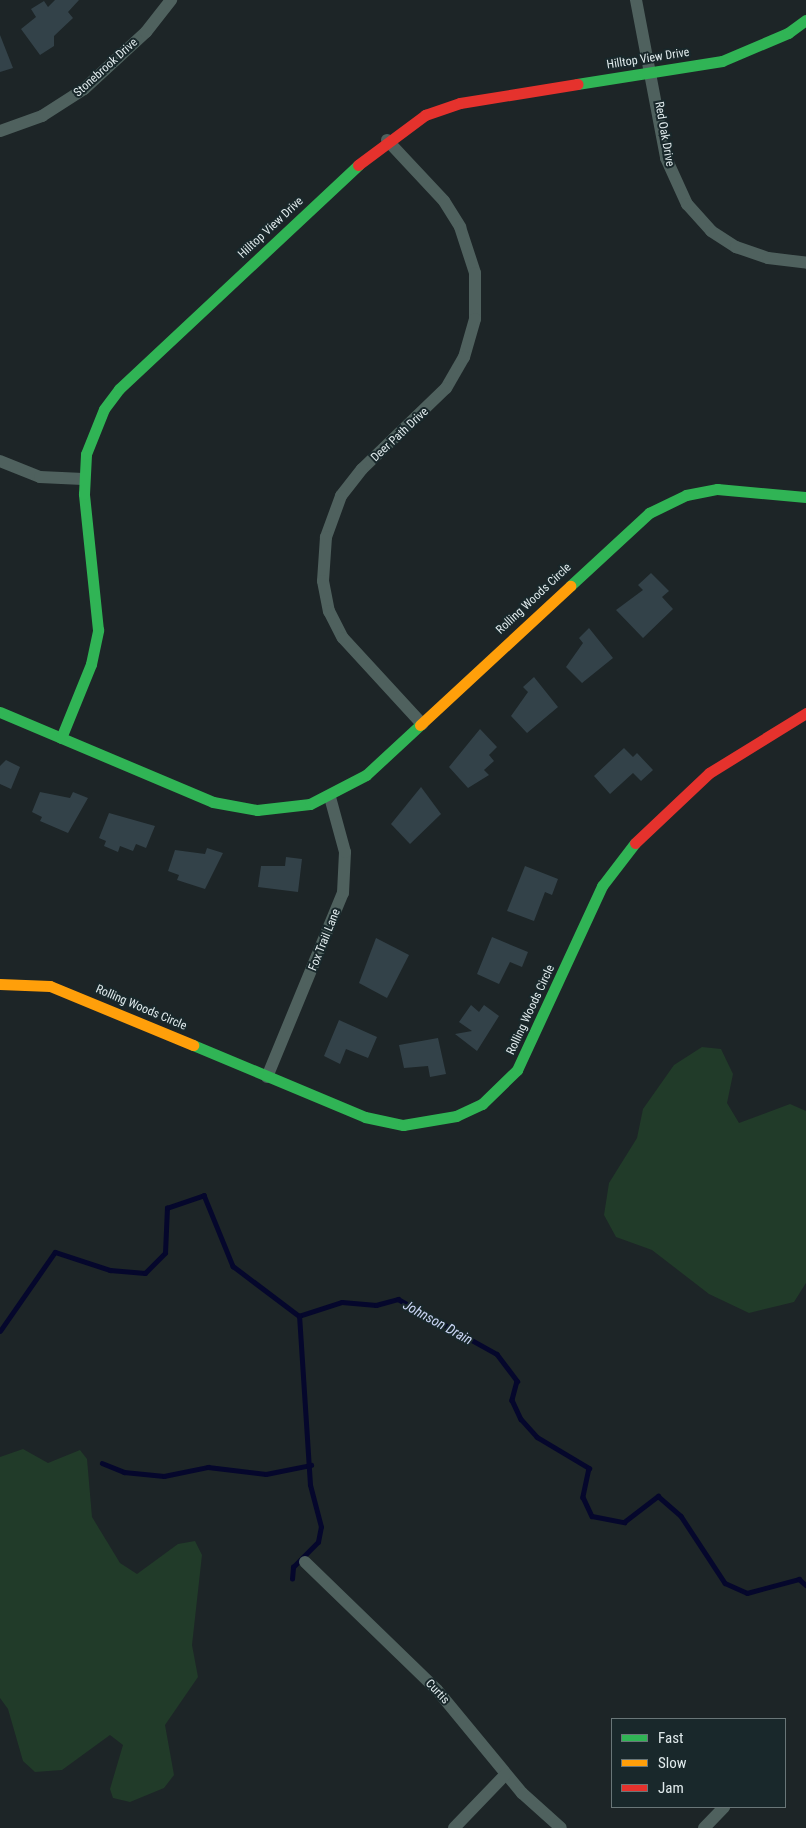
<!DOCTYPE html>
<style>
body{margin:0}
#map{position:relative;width:806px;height:1828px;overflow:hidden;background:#1d2527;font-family:"Roboto Condensed",sans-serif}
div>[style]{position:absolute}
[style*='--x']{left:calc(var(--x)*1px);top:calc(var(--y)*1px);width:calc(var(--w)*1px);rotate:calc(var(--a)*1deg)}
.green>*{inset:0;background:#213b29}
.stream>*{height:4.5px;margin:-2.25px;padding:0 2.25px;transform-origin:2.25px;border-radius:2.25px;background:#05072c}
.building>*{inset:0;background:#334249}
.street>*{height:12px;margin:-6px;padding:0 6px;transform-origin:6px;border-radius:6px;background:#4f615e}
.fast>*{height:11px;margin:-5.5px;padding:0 5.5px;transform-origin:5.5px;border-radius:5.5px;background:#30b455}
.slow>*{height:11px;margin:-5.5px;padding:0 5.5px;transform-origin:5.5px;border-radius:5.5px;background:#ff9f0a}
.jam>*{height:11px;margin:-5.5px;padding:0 5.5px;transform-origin:5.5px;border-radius:5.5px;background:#e5322d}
span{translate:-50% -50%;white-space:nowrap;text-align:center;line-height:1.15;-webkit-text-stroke:4px #19282b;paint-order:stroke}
.street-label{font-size:12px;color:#e0eaec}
.water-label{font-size:14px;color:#cad5f4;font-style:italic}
.legend{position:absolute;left:611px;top:1718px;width:175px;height:90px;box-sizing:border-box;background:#19282b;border:1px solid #697678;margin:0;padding:6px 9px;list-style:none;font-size:15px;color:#e0eaec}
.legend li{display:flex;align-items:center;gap:10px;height:25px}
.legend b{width:25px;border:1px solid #697678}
</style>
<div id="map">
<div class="green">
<div style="clip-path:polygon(702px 1047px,721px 1049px,733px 1074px,727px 1103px,739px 1123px,790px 1104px,806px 1111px,806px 1283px,794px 1302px,749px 1313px,709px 1294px,652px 1250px,616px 1237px,604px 1215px,609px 1183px,637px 1138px,643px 1109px,674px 1065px)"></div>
<div style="clip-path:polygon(23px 1449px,48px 1463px,80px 1450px,87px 1459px,92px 1517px,120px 1563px,137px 1574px,178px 1544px,195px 1541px,202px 1555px,192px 1645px,198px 1677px,165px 1725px,174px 1775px,164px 1788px,130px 1802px,113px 1798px,110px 1789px,123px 1745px,110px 1735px,62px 1770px,35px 1772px,23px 1761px,8px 1709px,0 1698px,0 1457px)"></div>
</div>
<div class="stream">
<div style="--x:299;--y:1316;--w:45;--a:-18"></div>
<div style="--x:342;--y:1302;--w:34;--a:5"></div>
<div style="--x:376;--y:1305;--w:23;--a:-15"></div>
<div style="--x:398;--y:1299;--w:113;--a:29.1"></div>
<div style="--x:497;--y:1354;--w:34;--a:53"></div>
<div style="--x:517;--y:1381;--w:20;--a:105"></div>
<div style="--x:512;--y:1400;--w:21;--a:65"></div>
<div style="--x:521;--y:1419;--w:24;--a:48"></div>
<div style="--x:537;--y:1437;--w:61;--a:30.8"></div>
<div style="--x:589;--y:1468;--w:30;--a:102"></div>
<div style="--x:583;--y:1497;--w:21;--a:65"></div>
<div style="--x:592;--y:1516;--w:33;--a:11"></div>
<div style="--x:624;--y:1522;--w:43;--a:-37.4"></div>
<div style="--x:658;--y:1496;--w:30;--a:41"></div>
<div style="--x:681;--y:1516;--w:80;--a:56.7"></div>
<div style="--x:725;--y:1583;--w:24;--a:24"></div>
<div style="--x:747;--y:1593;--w:54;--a:-15.1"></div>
<div style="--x:799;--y:1579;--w:9;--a:41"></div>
<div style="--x:0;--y:1331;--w:96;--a:-55.2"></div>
<div style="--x:55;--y:1252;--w:58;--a:18.1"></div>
<div style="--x:110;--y:1270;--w:35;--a:5"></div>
<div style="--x:145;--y:1273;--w:28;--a:-45"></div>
<div style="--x:165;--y:1253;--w:45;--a:-87.5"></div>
<div style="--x:167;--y:1208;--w:39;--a:-19"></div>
<div style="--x:204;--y:1195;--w:77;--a:67.8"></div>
<div style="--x:233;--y:1266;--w:83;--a:37.1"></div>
<div style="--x:102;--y:1463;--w:24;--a:22"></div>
<div style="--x:124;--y:1472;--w:40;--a:5.7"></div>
<div style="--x:164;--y:1476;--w:45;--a:-11.6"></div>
<div style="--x:208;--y:1467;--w:58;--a:6.9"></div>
<div style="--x:266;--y:1474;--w:46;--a:-11.3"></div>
<div style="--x:292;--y:1579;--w:12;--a:-85"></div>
<div style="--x:293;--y:1567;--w:35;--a:-45"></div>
<div style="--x:318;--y:1542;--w:15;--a:-79"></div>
<div style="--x:321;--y:1527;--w:43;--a:-104.7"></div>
<div style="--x:310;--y:1485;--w:169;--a:-93.7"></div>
</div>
<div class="building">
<div style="clip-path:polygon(55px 0,79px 0,68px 12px,73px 18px,54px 36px,54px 46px,40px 55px,21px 29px,36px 17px,31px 9px,44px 1px,48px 7px)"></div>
<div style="clip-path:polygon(0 35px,13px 68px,0 72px)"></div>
<div style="clip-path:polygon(651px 573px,669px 591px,662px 597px,673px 609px,643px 638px,616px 610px,643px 590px,638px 585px)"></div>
<div style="clip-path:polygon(589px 628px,613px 658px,582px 683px,566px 667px,583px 643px,579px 638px)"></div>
<div style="clip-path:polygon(534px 677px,558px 707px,527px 733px,511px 716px,528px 692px,523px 687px)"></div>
<div style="clip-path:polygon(480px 729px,497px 747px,489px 755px,494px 761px,484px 770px,489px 775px,468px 788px,449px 767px)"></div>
<div style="clip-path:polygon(624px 748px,633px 757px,637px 753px,653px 770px,641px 781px,633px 773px,610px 794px,594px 776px)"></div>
<div style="clip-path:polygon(6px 760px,20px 767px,11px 789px,0 784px,0 766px)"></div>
<div style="clip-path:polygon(421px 787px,441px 814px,410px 844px,391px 824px)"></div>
<div style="clip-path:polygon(40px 792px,70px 798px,73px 792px,88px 798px,68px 833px,40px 821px,42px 817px,32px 812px)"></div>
<div style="clip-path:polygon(109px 813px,155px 826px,146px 848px,136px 844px,133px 851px,120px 846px,118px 852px,104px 846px,106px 841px,99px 838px)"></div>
<div style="clip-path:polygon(207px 848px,223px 853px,205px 889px,177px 880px,179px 875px,168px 871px,175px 850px,205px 854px)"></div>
<div style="clip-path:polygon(286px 857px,302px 859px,298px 892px,258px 887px,261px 866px,285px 866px)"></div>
<div style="clip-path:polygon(525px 866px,558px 879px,552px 895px,545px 892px,534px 921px,507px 911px)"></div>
<div style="clip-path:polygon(492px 937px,528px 952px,522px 967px,510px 962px,499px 984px,477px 974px)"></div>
<div style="clip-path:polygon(376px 938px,409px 955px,387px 998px,359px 983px)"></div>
<div style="clip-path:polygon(471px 1005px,479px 1012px,484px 1005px,499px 1016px,477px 1051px,455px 1034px,472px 1031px,459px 1022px)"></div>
<div style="clip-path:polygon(339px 1020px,377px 1037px,368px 1058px,346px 1049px,340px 1064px,324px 1056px)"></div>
<div style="clip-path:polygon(438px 1038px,446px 1074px,430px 1077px,428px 1066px,404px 1068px,399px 1045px)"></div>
</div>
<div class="street">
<div style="--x:636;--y:0;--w:161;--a:79.2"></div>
<div style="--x:666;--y:158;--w:51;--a:65.5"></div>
<div style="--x:687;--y:204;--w:36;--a:48"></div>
<div style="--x:711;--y:231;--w:30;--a:33"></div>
<div style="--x:736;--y:247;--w:34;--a:19"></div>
<div style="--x:768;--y:258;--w:38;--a:7"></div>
<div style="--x:0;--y:131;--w:45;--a:-19.7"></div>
<div style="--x:42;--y:116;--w:50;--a:-32.7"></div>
<div style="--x:84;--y:89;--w:84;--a:-42.6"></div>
<div style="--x:146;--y:32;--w:41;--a:-52"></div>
<div style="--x:387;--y:140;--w:83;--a:46.9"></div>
<div style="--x:444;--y:201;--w:31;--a:58"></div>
<div style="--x:460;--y:227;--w:48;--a:71.9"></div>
<div style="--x:475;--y:273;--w:46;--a:90"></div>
<div style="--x:475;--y:319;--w:40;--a:106"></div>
<div style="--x:464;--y:357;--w:36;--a:120"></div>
<div style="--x:446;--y:388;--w:117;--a:136"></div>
<div style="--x:362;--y:469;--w:34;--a:128"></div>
<div style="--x:341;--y:496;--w:44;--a:110.1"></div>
<div style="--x:326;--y:537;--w:44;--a:93.9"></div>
<div style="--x:323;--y:581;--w:31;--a:79"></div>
<div style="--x:329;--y:611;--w:30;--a:63"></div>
<div style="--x:343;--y:638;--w:117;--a:47.4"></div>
<div style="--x:0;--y:461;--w:43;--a:21.8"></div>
<div style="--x:40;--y:477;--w:43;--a:2.7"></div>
<div style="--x:267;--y:1077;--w:199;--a:-67.6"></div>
<div style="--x:343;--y:893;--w:41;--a:-87.2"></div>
<div style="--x:345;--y:852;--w:57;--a:-105.3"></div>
<div style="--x:305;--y:1562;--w:184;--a:44.1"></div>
<div style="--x:437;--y:1690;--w:134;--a:50.5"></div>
<div style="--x:522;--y:1793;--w:52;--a:41.9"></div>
<div style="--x:454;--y:1828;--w:74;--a:-46.1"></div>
<div style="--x:704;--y:1828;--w:29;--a:-46"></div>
</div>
<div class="fast">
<div style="--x:577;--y:84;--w:147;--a:-9"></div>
<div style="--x:722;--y:61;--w:72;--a:-23"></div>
<div style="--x:788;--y:33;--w:22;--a:-36"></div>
<div style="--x:570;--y:586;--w:108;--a:-42.7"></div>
<div style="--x:649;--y:513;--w:41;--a:-25.9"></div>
<div style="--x:686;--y:495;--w:32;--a:-11"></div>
<div style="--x:717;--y:489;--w:89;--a:5.1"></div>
<div style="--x:0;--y:712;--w:231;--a:22.9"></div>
<div style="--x:213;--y:802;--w:45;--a:10.3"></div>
<div style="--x:257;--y:810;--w:53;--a:-6.5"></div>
<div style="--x:310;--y:804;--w:63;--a:-27.4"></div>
<div style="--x:366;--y:775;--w:74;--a:-42.8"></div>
<div style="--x:61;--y:738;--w:80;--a:-67.9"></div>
<div style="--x:91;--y:664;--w:35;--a:-78"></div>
<div style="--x:98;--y:630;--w:137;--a:-95.9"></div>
<div style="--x:84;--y:494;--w:40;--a:-87.1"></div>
<div style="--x:86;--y:454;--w:48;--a:-68.2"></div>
<div style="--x:104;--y:409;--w:25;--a:-53"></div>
<div style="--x:119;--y:389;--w:328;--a:-43.1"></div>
<div style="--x:193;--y:1045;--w:186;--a:22.7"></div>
<div style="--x:365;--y:1117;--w:39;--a:12"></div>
<div style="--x:403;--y:1125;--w:54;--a:-9.6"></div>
<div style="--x:456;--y:1116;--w:29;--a:-25"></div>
<div style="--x:482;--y:1104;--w:49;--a:-44.2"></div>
<div style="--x:517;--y:1070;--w:203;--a:-65.2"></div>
<div style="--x:602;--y:886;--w:54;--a:-52.5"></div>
</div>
<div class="slow">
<div style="--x:420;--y:725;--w:205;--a:-42.8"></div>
<div style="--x:0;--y:984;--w:50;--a:2.3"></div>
<div style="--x:50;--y:986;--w:155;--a:22.4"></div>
</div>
<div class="jam">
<div style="--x:358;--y:165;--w:84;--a:-36.7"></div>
<div style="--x:425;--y:115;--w:37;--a:-19"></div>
<div style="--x:460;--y:103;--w:119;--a:-9.2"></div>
<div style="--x:635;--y:843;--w:102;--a:-43.4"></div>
<div style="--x:709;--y:773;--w:114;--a:-31.7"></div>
</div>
<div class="street-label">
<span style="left:648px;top:59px;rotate:-9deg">Hilltop View Drive</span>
<span style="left:106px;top:68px;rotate:-42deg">Stonebrook Drive</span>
<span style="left:664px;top:134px;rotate:80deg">Red Oak Drive</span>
<span style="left:271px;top:228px;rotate:-43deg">Hilltop View Drive</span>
<span style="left:400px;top:435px;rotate:-43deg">Deer Path Drive</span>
<span style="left:534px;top:599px;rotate:-43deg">Rolling Woods Circle</span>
<span style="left:325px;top:940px;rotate:-68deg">Fox Trail Lane</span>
<span style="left:141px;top:1008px;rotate:23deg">Rolling Woods Circle</span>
<span style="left:531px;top:1010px;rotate:-65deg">Rolling Woods Circle</span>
<span style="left:437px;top:1692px;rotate:47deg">Curtis</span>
</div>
<div class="water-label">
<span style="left:438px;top:1322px;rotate:29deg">Johnson Drain</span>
</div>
<ul class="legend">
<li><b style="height:6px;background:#30b455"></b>Fast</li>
<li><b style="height:6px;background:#ff9f0a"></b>Slow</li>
<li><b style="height:6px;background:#e5322d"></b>Jam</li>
</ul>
</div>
